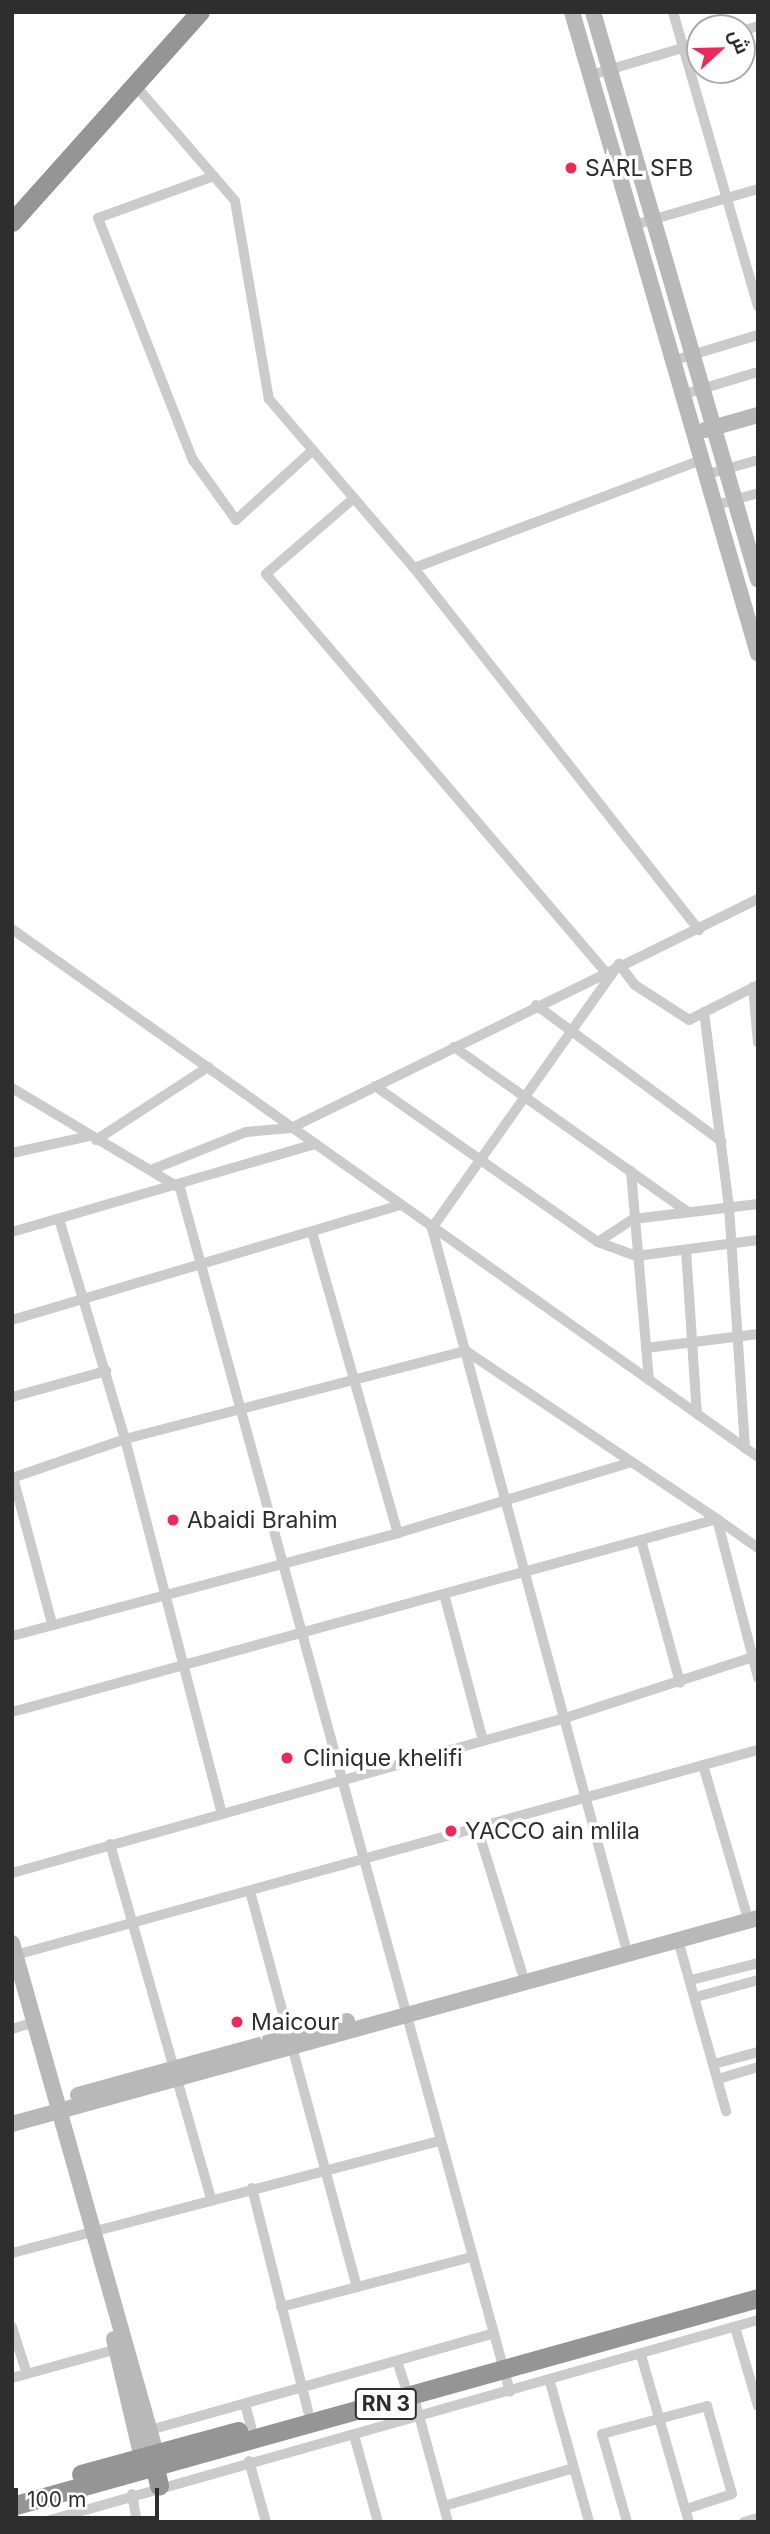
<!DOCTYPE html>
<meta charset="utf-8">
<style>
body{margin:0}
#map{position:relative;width:770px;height:2534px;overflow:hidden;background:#fff;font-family:Inter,Cairo,sans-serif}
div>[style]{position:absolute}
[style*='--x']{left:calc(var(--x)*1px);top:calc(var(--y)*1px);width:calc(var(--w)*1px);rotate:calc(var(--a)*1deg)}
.street>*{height:10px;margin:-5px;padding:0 5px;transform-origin:5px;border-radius:5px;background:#cbcbcb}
.secondary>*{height:16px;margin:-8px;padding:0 8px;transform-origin:8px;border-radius:8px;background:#b8b8b8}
.highway>*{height:19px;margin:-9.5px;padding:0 9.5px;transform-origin:9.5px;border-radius:9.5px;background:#959595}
.dots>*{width:19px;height:19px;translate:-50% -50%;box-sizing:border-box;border:4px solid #fff;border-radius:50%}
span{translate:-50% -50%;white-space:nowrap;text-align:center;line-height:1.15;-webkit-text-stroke:7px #fff;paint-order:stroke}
.shield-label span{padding:2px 5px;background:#fff;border:2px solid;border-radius:5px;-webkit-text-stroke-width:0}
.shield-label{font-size:21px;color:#2e2e2e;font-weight:700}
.poi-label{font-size:23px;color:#2e2e2e}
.left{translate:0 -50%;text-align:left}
.frame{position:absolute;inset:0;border:14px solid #2e2e2e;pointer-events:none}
.north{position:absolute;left:686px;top:14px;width:70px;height:70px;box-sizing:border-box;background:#fff;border:2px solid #ababab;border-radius:50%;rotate:68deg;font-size:19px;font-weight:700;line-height:28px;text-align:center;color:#2e2e2e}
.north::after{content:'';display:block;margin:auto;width:24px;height:32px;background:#ec2959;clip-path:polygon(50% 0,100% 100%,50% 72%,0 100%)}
.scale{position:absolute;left:14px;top:2488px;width:145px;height:32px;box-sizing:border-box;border:4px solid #2e2e2e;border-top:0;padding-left:9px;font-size:21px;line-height:24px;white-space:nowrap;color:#2e2e2e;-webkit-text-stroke:5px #fff;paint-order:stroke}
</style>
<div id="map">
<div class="street">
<div style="--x:673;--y:12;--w:306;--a:73.9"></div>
<div style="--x:742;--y:31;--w:17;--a:-17"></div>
<div style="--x:591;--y:75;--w:114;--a:-16.4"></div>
<div style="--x:135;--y:85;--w:153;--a:49.2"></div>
<div style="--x:235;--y:201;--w:201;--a:80.3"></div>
<div style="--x:269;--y:399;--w:223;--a:49.4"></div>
<div style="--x:414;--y:568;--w:461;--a:51.8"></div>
<div style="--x:214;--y:176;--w:123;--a:160.1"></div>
<div style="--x:98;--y:218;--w:260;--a:68.6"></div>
<div style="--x:193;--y:460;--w:74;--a:54.4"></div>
<div style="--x:236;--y:520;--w:104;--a:-42.3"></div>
<div style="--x:634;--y:225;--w:129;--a:-16.2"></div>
<div style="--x:675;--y:360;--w:87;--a:-16.8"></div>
<div style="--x:685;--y:394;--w:76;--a:-16.8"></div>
<div style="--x:708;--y:474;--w:52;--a:-15.6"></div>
<div style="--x:354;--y:498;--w:116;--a:139.2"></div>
<div style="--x:266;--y:574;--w:527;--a:49.54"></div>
<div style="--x:717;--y:505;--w:43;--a:-16.3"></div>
<div style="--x:414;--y:568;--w:310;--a:-20.6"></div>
<div style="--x:12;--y:929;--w:914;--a:35.29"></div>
<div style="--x:753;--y:987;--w:56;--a:84.9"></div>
<div style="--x:536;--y:1005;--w:230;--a:36.3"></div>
<div style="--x:704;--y:1012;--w:197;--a:82.7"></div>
<div style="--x:729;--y:1207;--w:242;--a:86.2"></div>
<div style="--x:454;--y:1047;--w:286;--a:35.2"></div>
<div style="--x:375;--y:1086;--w:272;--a:35"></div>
<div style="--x:598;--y:1242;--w:40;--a:20.2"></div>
<div style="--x:636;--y:1256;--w:123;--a:-7.5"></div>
<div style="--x:12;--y:1088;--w:196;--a:30.8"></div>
<div style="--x:180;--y:1188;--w:1248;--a:74.67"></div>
<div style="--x:96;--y:1140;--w:134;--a:-33.1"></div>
<div style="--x:12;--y:1153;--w:80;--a:-12.3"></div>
<div style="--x:151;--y:1170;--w:102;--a:-21.8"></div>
<div style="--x:246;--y:1132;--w:45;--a:-5.1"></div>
<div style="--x:291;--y:1128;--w:520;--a:-26.12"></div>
<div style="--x:631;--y:1171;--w:210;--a:85.1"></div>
<div style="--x:59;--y:1219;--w:230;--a:73.3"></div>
<div style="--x:125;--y:1439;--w:387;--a:75.5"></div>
<div style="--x:12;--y:1232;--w:316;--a:-16.2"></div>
<div style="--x:312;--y:1232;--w:313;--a:74.1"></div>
<div style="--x:598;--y:1242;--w:42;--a:-33.3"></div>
<div style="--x:633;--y:1219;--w:126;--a:-6.8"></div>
<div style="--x:686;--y:1250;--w:164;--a:86.2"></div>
<div style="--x:12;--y:1320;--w:405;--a:-16.5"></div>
<div style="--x:646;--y:1348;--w:113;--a:-7.1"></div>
<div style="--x:12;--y:1397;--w:98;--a:-15.5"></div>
<div style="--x:13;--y:1477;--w:152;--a:75.1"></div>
<div style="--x:12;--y:1478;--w:120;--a:-19"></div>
<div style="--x:125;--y:1439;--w:352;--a:-14.5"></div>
<div style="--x:466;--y:1351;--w:302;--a:33.8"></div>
<div style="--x:717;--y:1519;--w:164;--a:75.5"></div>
<div style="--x:641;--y:1540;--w:148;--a:74.7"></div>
<div style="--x:444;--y:1594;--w:152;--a:75.1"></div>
<div style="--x:12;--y:1636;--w:400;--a:-14.9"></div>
<div style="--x:398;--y:1533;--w:241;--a:-16.9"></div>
<div style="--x:12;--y:1712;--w:731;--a:-15.31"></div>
<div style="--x:717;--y:1519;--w:50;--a:35.3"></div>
<div style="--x:703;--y:1765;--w:153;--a:73.7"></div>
<div style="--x:477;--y:1827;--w:152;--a:72.8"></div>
<div style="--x:110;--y:1844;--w:368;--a:74.1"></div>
<div style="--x:12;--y:1873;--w:574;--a:-15.66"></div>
<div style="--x:565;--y:1718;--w:201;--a:-18"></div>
<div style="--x:250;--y:1891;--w:410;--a:74.9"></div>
<div style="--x:678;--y:1940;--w:178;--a:74.3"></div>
<div style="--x:625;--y:1944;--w:742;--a:-105.09"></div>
<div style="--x:432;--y:1228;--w:324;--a:-54.7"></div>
<div style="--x:619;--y:964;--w:26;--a:53"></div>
<div style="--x:635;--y:985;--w:64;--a:32.9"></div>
<div style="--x:689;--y:1020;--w:77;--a:-26.9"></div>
<div style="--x:12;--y:1956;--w:774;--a:-15.44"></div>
<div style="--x:691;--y:1980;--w:69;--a:-14.2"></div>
<div style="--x:696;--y:1997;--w:64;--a:-15.3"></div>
<div style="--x:12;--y:2029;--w:24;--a:-17"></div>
<div style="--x:714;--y:2064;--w:46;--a:-15.3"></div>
<div style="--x:718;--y:2079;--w:42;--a:-16.7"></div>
<div style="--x:252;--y:2188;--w:230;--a:75.9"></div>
<div style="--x:12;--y:2253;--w:442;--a:-14.7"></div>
<div style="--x:281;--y:2307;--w:197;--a:-14.7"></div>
<div style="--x:12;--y:2327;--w:49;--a:72.3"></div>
<div style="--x:735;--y:2327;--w:82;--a:73.8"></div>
<div style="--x:641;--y:2355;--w:174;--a:74"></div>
<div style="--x:397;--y:2361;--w:25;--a:72"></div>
<div style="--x:12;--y:2378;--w:113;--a:-15.4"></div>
<div style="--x:550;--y:2382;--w:145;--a:74.4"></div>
<div style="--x:414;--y:2397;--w:130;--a:74.8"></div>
<div style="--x:245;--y:2404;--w:24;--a:75"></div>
<div style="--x:150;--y:2430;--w:355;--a:-15.7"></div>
<div style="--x:354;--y:2435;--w:90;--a:74.6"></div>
<div style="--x:249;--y:2461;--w:63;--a:74.4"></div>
<div style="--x:132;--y:2494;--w:28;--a:80"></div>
<div style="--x:444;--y:2506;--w:135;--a:-16.3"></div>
<div style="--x:43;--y:2522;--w:743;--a:-15.78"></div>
<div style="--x:627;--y:2522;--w:91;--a:-105.9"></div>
<div style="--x:602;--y:2434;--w:109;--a:-14.9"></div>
<div style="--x:707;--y:2406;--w:91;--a:74.1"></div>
<div style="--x:732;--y:2494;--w:48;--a:161.9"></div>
<div style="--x:744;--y:2522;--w:15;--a:-16"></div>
</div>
<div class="secondary">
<div style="--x:572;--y:12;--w:668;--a:73.84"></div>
<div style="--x:593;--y:12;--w:591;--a:73.8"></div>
<div style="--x:705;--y:430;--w:55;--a:-15.8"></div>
<div style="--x:12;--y:1943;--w:541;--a:74.24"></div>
<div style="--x:78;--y:2095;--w:279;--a:-15.4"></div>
<div style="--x:12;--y:2124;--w:774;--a:-15.44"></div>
<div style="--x:114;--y:2339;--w:131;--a:76.8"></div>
</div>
<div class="highway">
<div style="--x:12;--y:222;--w:282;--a:-48.2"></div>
<div style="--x:155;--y:2468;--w:18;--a:77"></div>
<div style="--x:81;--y:2474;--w:163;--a:-15.3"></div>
<div style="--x:12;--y:2506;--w:774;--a:-15.58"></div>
</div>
<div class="dots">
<div style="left:571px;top:168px;background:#ec2959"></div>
<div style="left:173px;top:1520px;background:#ec2959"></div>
<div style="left:287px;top:1758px;background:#ec2959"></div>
<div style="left:451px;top:1831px;background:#ec2959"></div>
<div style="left:237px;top:2022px;background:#ec2959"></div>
</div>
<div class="shield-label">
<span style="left:386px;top:2404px">RN 3</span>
</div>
<div class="poi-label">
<span class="left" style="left:585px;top:168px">SARL SFB</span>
<span class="left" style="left:187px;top:1520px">Abaidi Brahim</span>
<span class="left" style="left:303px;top:1758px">Clinique khelifi</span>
<span class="left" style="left:465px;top:1831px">YACCO ain mlila</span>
<span class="left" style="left:251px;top:2022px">Maicour</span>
</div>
<div class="frame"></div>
<div class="north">ش</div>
<div class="scale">100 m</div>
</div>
